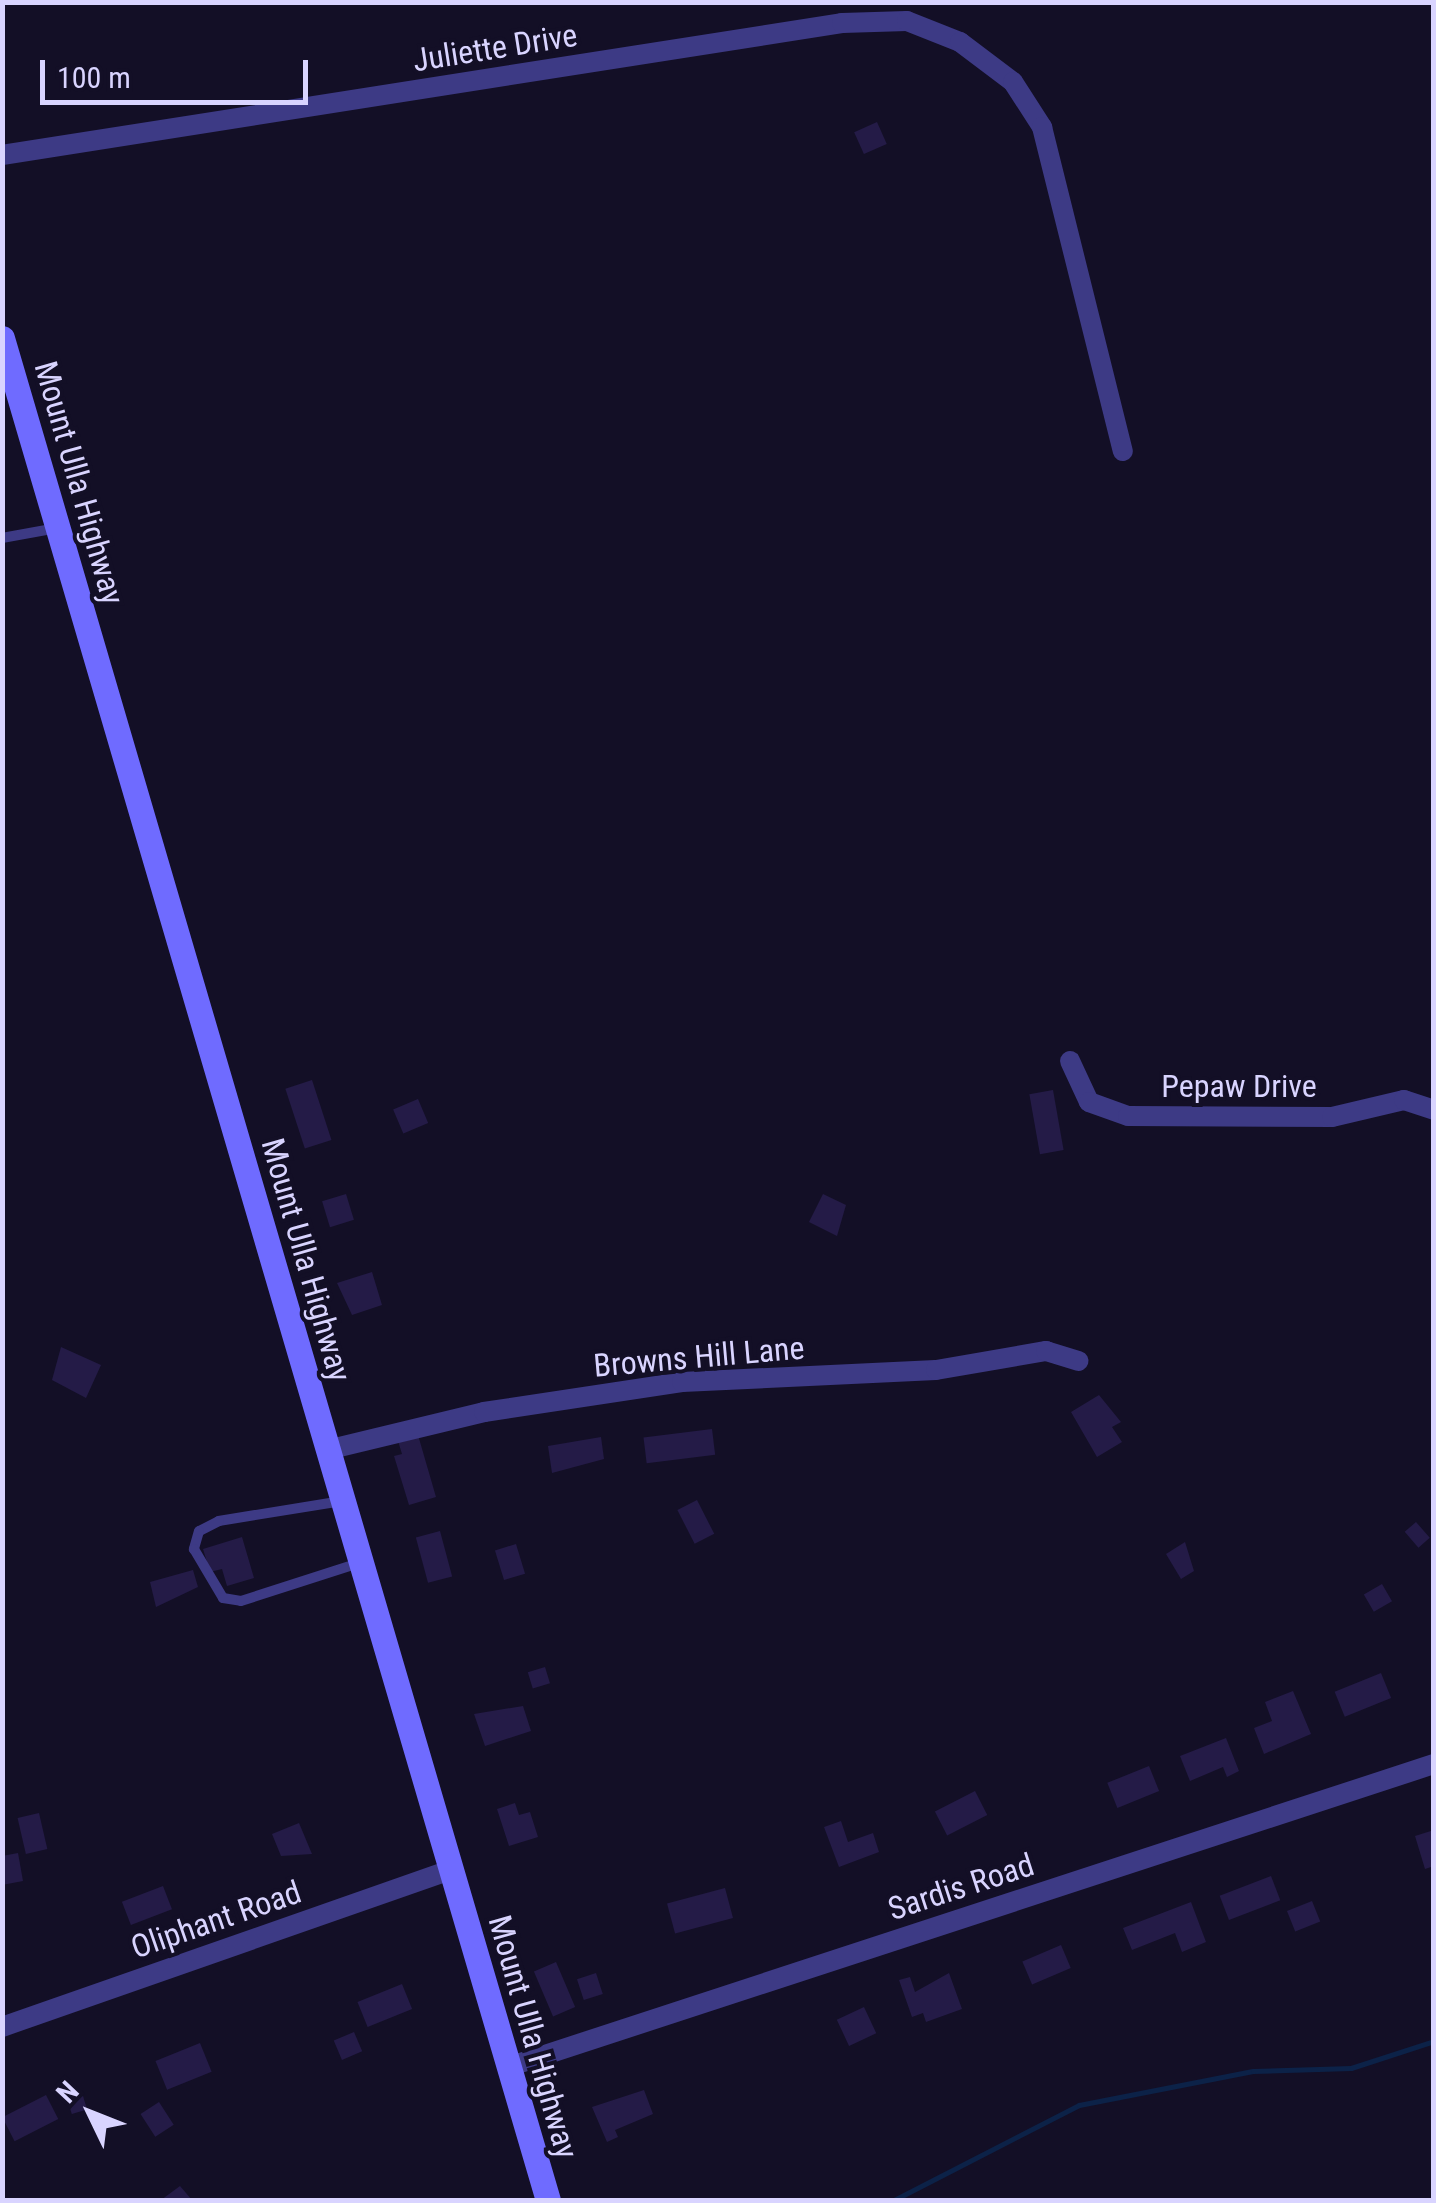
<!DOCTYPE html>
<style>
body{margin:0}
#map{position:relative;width:1436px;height:2203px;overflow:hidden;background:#130f26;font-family:"Roboto Condensed",sans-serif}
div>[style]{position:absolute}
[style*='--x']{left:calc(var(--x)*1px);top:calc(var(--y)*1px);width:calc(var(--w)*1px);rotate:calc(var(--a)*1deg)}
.stream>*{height:5px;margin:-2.5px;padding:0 2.5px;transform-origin:2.5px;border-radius:2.5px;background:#0c2248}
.building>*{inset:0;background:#241b47;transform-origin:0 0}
.lane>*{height:10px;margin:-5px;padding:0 5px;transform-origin:5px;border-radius:5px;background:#3d3a85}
.street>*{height:20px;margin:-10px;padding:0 10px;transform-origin:10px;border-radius:10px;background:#3d3a85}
.secondary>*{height:25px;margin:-12.5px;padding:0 12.5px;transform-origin:12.5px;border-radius:12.5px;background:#6f6bff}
span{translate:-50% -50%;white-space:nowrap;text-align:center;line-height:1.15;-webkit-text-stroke:8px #130f26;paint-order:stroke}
.street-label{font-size:32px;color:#d9d4ff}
.frame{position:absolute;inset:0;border:5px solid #d9d4ff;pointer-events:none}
.north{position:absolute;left:40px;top:2063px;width:100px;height:100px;-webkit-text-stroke:8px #130f26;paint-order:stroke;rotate:313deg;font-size:28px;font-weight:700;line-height:40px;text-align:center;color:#d9d4ff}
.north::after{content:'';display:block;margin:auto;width:35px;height:45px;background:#d9d4ff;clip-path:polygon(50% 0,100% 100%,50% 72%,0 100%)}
.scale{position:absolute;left:40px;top:60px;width:268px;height:45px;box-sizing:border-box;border:5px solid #d9d4ff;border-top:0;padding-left:12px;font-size:30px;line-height:35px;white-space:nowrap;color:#d9d4ff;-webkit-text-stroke:8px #130f26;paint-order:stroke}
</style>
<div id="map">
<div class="stream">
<div style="--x:894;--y:2200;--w:208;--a:-27.2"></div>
<div style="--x:1079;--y:2105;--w:177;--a:-11.1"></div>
<div style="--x:1253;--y:2071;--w:98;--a:-1.8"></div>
<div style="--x:1351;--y:2068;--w:87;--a:-18"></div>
</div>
<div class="building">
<div style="left:877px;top:122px;width:24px;height:25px;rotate:66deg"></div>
<div style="left:312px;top:1080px;width:63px;height:28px;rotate:72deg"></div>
<div style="left:1053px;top:1090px;width:61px;height:24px;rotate:80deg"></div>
<div style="left:418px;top:1099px;width:26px;height:27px;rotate:67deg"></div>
<div style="left:346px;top:1194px;width:27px;height:25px;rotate:73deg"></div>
<div style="clip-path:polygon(823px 1194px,846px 1205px,837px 1236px,809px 1222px)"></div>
<div style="clip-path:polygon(372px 1272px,382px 1305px,352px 1315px,337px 1283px)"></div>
<div style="clip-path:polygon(61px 1347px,101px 1365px,86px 1398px,52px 1380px)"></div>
<div style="clip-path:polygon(1099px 1395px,1121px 1422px,1112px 1427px,1122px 1442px,1097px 1457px,1071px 1412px)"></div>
<div style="left:712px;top:1429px;width:26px;height:69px;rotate:83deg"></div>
<div style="clip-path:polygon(418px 1435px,436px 1497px,409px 1505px,394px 1456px,402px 1454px,398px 1441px)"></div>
<div style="clip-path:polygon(601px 1437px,604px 1459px,552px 1473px,548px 1446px)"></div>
<div style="left:697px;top:1500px;width:38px;height:22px;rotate:63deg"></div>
<div style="left:1416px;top:1522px;width:21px;height:15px;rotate:49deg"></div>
<div style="left:440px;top:1531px;width:47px;height:25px;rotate:75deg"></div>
<div style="clip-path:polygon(242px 1537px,254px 1578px,227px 1586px,222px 1569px,210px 1572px,203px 1549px)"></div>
<div style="clip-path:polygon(1185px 1542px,1194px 1571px,1181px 1579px,1166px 1554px)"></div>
<div style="left:516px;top:1544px;width:31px;height:22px;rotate:73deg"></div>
<div style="clip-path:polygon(193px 1570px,198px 1587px,156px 1607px,150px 1582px)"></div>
<div style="left:1382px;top:1584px;width:20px;height:21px;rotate:60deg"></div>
<div style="left:545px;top:1667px;width:17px;height:18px;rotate:73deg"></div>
<div style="left:1381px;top:1673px;width:27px;height:50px;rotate:68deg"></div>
<div style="clip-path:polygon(1293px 1691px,1311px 1734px,1264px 1754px,1254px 1728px,1272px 1721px,1265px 1702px)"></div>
<div style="clip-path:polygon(523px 1706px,531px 1731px,485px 1746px,474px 1714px)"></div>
<div style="clip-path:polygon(1226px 1738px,1239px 1771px,1227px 1777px,1223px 1767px,1190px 1781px,1180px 1756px)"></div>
<div style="left:1149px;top:1766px;width:27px;height:45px;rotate:68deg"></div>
<div style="left:975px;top:1791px;width:27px;height:45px;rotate:63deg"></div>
<div style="clip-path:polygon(515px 1803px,519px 1815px,530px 1812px,538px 1837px,509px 1846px,497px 1809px)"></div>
<div style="left:39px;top:1813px;width:37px;height:22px;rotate:77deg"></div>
<div style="clip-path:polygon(841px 1821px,848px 1842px,873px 1833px,879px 1852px,839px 1867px,824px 1827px)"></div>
<div style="clip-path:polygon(299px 1823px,312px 1854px,281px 1856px,272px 1834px)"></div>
<div style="clip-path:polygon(1434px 1830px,1434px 1866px,1425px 1869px,1415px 1836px)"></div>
<div style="clip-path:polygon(18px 1853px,23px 1881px,2px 1885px,2px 1856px)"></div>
<div style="left:1271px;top:1876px;width:26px;height:55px;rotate:69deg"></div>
<div style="left:163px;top:1886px;width:25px;height:44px;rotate:69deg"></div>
<div style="left:725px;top:1888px;width:31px;height:60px;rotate:75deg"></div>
<div style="left:1312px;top:1901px;width:22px;height:27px;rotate:68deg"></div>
<div style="clip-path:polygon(1191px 1902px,1206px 1942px,1182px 1952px,1175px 1933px,1132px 1950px,1123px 1928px)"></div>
<div style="left:1061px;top:1945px;width:25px;height:42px;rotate:67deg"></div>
<div style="left:556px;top:1962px;width:49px;height:24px;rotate:67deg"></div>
<div style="left:596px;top:1973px;width:22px;height:20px;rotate:72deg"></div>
<div style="clip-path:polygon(949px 1973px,962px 2009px,926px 2022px,923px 2013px,912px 2017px,899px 1980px,910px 1977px,915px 1992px)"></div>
<div style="left:402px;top:1984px;width:27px;height:48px;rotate:68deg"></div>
<div style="left:864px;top:2007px;width:29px;height:30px;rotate:65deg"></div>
<div style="left:354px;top:2032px;width:21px;height:22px;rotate:67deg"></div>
<div style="left:200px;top:2043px;width:31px;height:48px;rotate:68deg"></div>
<div style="clip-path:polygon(644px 2090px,653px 2114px,615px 2130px,618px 2137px,607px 2142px,592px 2107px)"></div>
<div style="left:46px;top:2095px;width:27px;height:49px;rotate:63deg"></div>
<div style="left:83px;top:2096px;width:14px;height:16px;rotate:73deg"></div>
<div style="left:159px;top:2102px;width:27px;height:22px;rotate:57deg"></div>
<div style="clip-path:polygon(180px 2186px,192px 2200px,161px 2200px)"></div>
</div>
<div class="lane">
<div style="--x:2;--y:538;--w:56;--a:-10.3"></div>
<div style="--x:342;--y:1501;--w:125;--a:170.8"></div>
<div style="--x:219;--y:1521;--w:22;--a:153"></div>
<div style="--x:199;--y:1531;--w:19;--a:106"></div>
<div style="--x:194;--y:1549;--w:57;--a:59.4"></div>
<div style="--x:223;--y:1598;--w:18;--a:9"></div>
<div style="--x:241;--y:1601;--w:124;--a:-17.9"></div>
</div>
<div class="street">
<div style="--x:2;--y:155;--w:850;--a:-8.93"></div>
<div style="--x:842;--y:23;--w:65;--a:-1.8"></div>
<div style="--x:907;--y:21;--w:57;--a:21.6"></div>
<div style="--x:960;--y:42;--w:66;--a:37"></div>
<div style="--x:1013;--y:82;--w:54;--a:57.2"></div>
<div style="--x:1042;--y:127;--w:334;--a:76"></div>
<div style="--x:1070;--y:1061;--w:45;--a:65.1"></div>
<div style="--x:1089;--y:1102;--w:41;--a:19.7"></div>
<div style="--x:1128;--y:1116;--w:204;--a:0.3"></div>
<div style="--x:1332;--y:1117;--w:74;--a:-13.3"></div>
<div style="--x:1404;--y:1100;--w:32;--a:18"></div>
<div style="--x:327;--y:1450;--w:162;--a:-13.6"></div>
<div style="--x:484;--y:1412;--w:200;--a:-8.6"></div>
<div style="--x:682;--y:1382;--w:254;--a:-2.7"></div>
<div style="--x:936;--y:1370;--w:112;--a:-9.8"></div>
<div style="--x:1046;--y:1351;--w:34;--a:17"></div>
<div style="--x:2;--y:2027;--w:475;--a:-19.3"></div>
<div style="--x:508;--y:2067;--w:974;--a:-18.12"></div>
</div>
<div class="secondary">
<div style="--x:2;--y:338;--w:1940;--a:73.66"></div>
</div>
<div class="street-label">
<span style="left:495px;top:48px;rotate:-9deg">Juliette Drive</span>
<span style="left:79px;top:483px;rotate:74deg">Mount Ulla Highway</span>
<span style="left:1239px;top:1086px">Pepaw Drive</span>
<span style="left:306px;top:1260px;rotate:74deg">Mount Ulla Highway</span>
<span style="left:699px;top:1357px;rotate:-5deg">Browns Hill Lane</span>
<span style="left:961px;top:1887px;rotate:-18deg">Sardis Road</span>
<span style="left:216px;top:1920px;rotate:-19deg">Oliphant Road</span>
<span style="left:533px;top:2037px;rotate:74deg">Mount Ulla Highway</span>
</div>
<div class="frame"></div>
<div class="north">N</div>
<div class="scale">100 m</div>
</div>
